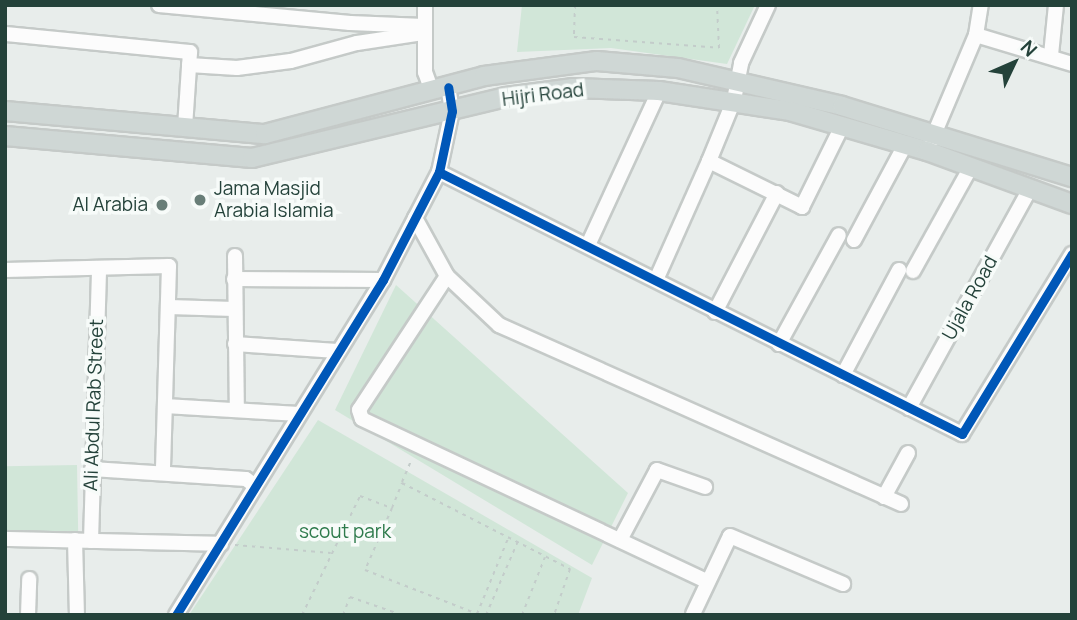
<!DOCTYPE html>
<style>
body{margin:0}
#map{position:relative;width:1077px;height:620px;overflow:hidden;background:#e8edeb;font-family:Manrope,sans-serif}
div>[style]{position:absolute}
[style*='--x']{left:calc(var(--x)*1px);top:calc(var(--y)*1px);width:calc(var(--w)*1px);rotate:calc(var(--a)*1deg)}
.green>*{inset:0;background:#d1e6d8;transform-origin:0 0}
.path>*{height:2px;margin-top:-1px;transform-origin:0;background:repeating-linear-gradient(90deg,#c3ccca 0 3.5px,transparent 0 8.5px)}
.roads{filter:drop-shadow(2px 0 #c5cac8) drop-shadow(-2px 0 #c5cac8) drop-shadow(0 2px #c5cac8) drop-shadow(0 -2px #c5cac8)}
.minor>*{height:14px;margin:-7px;padding:0 7px;transform-origin:7px;border-radius:7px;background:#fcfcfc}
.major>*{height:18px;margin:-9px;padding:0 9px;transform-origin:9px;border-radius:9px;background:#cfd7d5}
.cycleway>*{height:9px;margin:-4.5px;padding:0 4.5px;transform-origin:4.5px;border-radius:4.5px;background:#0057b8}
.dots>*{width:19px;height:19px;translate:-50% -50%;box-sizing:border-box;border:4px solid #f7fbf9;border-radius:50%}
span{translate:-50% -50%;white-space:nowrap;text-align:center;line-height:1.15;-webkit-text-stroke:7px #f7fbf9;paint-order:stroke}
.street-label{font-size:19px;color:#24423a}
.poi-label{font-size:19px;color:#24423a}
.left{translate:0 -50%;text-align:left}
.right{translate:-100% -50%;text-align:right}
.park-label{font-size:19px;color:#2d7a4b}
.frame{position:absolute;inset:0;border:7px solid #24423a;pointer-events:none}
.north{position:absolute;left:979px;top:28px;width:70px;height:70px;-webkit-text-stroke:5px #f7fbf9;paint-order:stroke;rotate:46deg;font-size:19px;font-weight:700;line-height:28px;text-align:center;color:#24423a}
.north::after{content:'';display:block;margin:auto;width:24px;height:32px;background:#24423a;clip-path:polygon(50% 0,100% 100%,50% 72%,0 100%)}
</style>
<div id="map">
<div class="green">
<div style="clip-path:polygon(522px 5px,755px 5px,727px 64px,611px 48px,517px 52px)"></div>
<div style="clip-path:polygon(396px 285px,628px 493px,592px 565px,335px 410px)"></div>
<div style="clip-path:polygon(318px 420px,592px 578px,578px 615px,189px 615px)"></div>
<div style="left:77px;top:465px;width:67px;height:72px;rotate:89deg"></div>
</div>
<div class="path">
<div style="--x:575;--y:5;--w:32;--a:92"></div>
<div style="--x:574;--y:37;--w:145;--a:4.3"></div>
<div style="--x:719;--y:48;--w:43;--a:-92.7"></div>
<div style="--x:402;--y:482;--w:25;--a:-67"></div>
<div style="--x:392;--y:508;--w:68;--a:113.5"></div>
<div style="--x:365;--y:570;--w:120;--a:21.4"></div>
<div style="--x:477;--y:614;--w:84;--a:-67.7"></div>
<div style="--x:235;--y:545;--w:96;--a:4.8"></div>
<div style="--x:302;--y:615;--w:132;--a:-64"></div>
<div style="--x:360;--y:496;--w:34;--a:21"></div>
<div style="--x:392;--y:508;--w:27;--a:-68"></div>
<div style="--x:402;--y:483;--w:189;--a:27.1"></div>
<div style="--x:570;--y:569;--w:49;--a:109.2"></div>
<div style="--x:343;--y:615;--w:19;--a:-69"></div>
<div style="--x:350;--y:597;--w:55;--a:19.1"></div>
<div style="--x:486;--y:615;--w:81;--a:-66.6"></div>
<div style="--x:522;--y:615;--w:62;--a:-68.4"></div>
</div>
<div class="roads">
<div class="minor">
<div style="--x:159;--y:5;--w:192;--a:5.4"></div>
<div style="--x:350;--y:23;--w:74;--a:2.3"></div>
<div style="--x:425;--y:5;--w:67;--a:90"></div>
<div style="--x:425;--y:72;--w:20;--a:70"></div>
<div style="--x:5;--y:34;--w:186;--a:5.6"></div>
<div style="--x:190;--y:52;--w:75;--a:93.8"></div>
<div style="--x:976;--y:35;--w:100;--a:16.8"></div>
<div style="--x:1051;--y:55;--w:50;--a:-84.3"></div>
<div style="--x:189;--y:65;--w:48;--a:3.6"></div>
<div style="--x:237;--y:68;--w:54;--a:-7.4"></div>
<div style="--x:291;--y:61;--w:68;--a:-15.3"></div>
<div style="--x:357;--y:43;--w:68;--a:-8.5"></div>
<div style="--x:927;--y:151;--w:126;--a:-67.1"></div>
<div style="--x:976;--y:35;--w:30;--a:-81"></div>
<div style="--x:709;--y:161;--w:104;--a:26.3"></div>
<div style="--x:802;--y:207;--w:90;--a:-63.7"></div>
<div style="--x:439;--y:172;--w:585;--a:26.61"></div>
<div style="--x:962;--y:434;--w:211;--a:-58.6"></div>
<div style="--x:415;--y:218;--w:66;--a:61.1"></div>
<div style="--x:447;--y:276;--w:71;--a:43.3"></div>
<div style="--x:499;--y:325;--w:440;--a:24"></div>
<div style="--x:854;--y:240;--w:108;--a:-61.8"></div>
<div style="--x:588;--y:245;--w:170;--a:-65.2"></div>
<div style="--x:235;--y:256;--w:153;--a:89.3"></div>
<div style="--x:5;--y:270;--w:164;--a:-1.4"></div>
<div style="--x:169;--y:266;--w:206;--a:91.7"></div>
<div style="--x:913;--y:271;--w:119;--a:-60.9"></div>
<div style="--x:447;--y:276;--w:160;--a:123.3"></div>
<div style="--x:359;--y:410;--w:9;--a:72"></div>
<div style="--x:362;--y:419;--w:382;--a:25.2"></div>
<div style="--x:234;--y:279;--w:149;--a:0.4"></div>
<div style="--x:656;--y:280;--w:130;--a:-66"></div>
<div style="--x:709;--y:161;--w:66;--a:-67.7"></div>
<div style="--x:734;--y:100;--w:38;--a:-79"></div>
<div style="--x:741;--y:63;--w:64;--a:-65"></div>
<div style="--x:169;--y:307;--w:65;--a:1.8"></div>
<div style="--x:715;--y:312;--w:134;--a:-62.5"></div>
<div style="--x:235;--y:344;--w:102;--a:3.9"></div>
<div style="--x:779;--y:344;--w:124;--a:-61.2"></div>
<div style="--x:843;--y:375;--w:119;--a:-61.9"></div>
<div style="--x:165;--y:406;--w:134;--a:3.4"></div>
<div style="--x:909;--y:408;--w:250;--a:-61.1"></div>
<div style="--x:92;--y:469;--w:154;--a:3.7"></div>
<div style="--x:246;--y:479;--w:11;--a:38"></div>
<div style="--x:884;--y:497;--w:50;--a:-61.4"></div>
<div style="--x:5;--y:539;--w:216;--a:1.3"></div>
<div style="--x:75;--y:540;--w:75;--a:88.5"></div>
<div style="--x:620;--y:540;--w:79;--a:-62.1"></div>
<div style="--x:657;--y:470;--w:51;--a:19.5"></div>
<div style="--x:91;--y:541;--w:271;--a:-88.3"></div>
<div style="--x:693;--y:614;--w:86;--a:-64.6"></div>
<div style="--x:730;--y:536;--w:123;--a:23"></div>
<div style="--x:28;--y:615;--w:36;--a:-88"></div>
<div style="--x:176;--y:615;--w:394;--a:-58.3"></div>
<div style="--x:383;--y:280;--w:122;--a:-62.6"></div>
<div style="--x:439;--y:172;--w:62;--a:-78"></div>
<div style="--x:452;--y:111;--w:24;--a:-99"></div>
</div>
<div class="major">
<div style="--x:5;--y:111;--w:261;--a:5.1"></div>
<div style="--x:265;--y:134;--w:227;--a:-14.8"></div>
<div style="--x:484;--y:76;--w:114;--a:-7.6"></div>
<div style="--x:597;--y:61;--w:81;--a:4.9"></div>
<div style="--x:678;--y:68;--w:168;--a:13"></div>
<div style="--x:842;--y:106;--w:241;--a:17.2"></div>
<div style="--x:5;--y:136;--w:248;--a:5.1"></div>
<div style="--x:252;--y:158;--w:261;--a:-13.5"></div>
<div style="--x:506;--y:97;--w:68;--a:-7.7"></div>
<div style="--x:573;--y:88;--w:86;--a:2"></div>
<div style="--x:659;--y:91;--w:133;--a:8.7"></div>
<div style="--x:790;--y:111;--w:143;--a:16.3"></div>
<div style="--x:927;--y:151;--w:154;--a:20.1"></div>
</div>
</div>
<div class="cycleway">
<div style="--x:439;--y:172;--w:585;--a:26.61"></div>
<div style="--x:962;--y:434;--w:211;--a:-58.6"></div>
<div style="--x:176;--y:615;--w:394;--a:-58.3"></div>
<div style="--x:383;--y:280;--w:122;--a:-62.6"></div>
<div style="--x:439;--y:172;--w:62;--a:-78"></div>
<div style="--x:452;--y:111;--w:24;--a:-99"></div>
</div>
<div class="dots">
<div style="left:200px;top:200px;background:#697e78"></div>
<div style="left:162px;top:205px;background:#697e78"></div>
</div>
<div class="street-label">
<span style="left:543px;top:95px;rotate:-7deg">Hijri Road</span>
<span style="left:970px;top:298px;rotate:-61deg">Ujala Road</span>
<span style="left:94px;top:405px;rotate:-88deg">Ali Abdul Rab Street</span>
</div>
<div class="poi-label">
<span class="left" style="left:214px;top:200px">Jama Masjid<br>Arabia Islamia</span>
<span class="right" style="left:148px;top:205px">Al Arabia</span>
</div>
<div class="park-label">
<span style="left:345px;top:532px">scout park</span>
</div>
<div class="frame"></div>
<div class="north">N</div>
</div>
